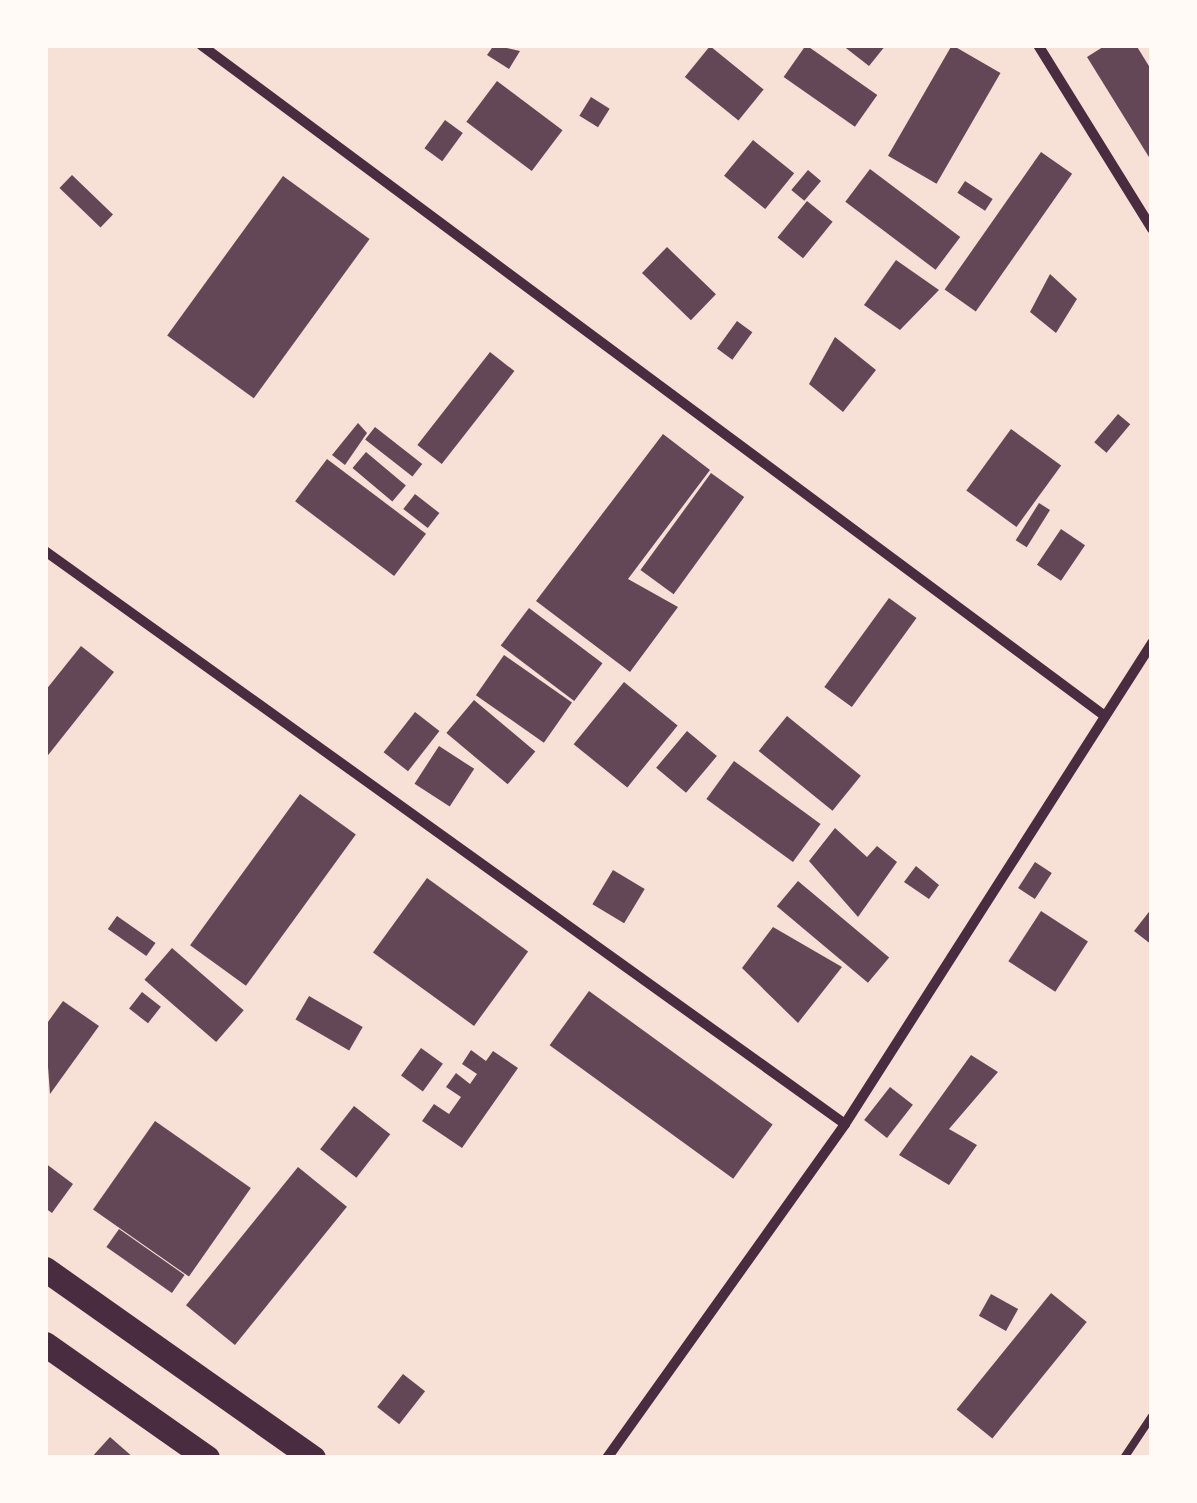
<!DOCTYPE html>
<style>
body{margin:0}
#map{position:relative;width:1197px;height:1503px;overflow:hidden;background:#f7e1d7;font-family:"PT Sans Narrow",sans-serif}
div>[style]{position:absolute}
[style*='--x']{left:calc(var(--x)*1px);top:calc(var(--y)*1px);width:calc(var(--w)*1px);rotate:calc(var(--a)*1deg)}
.building>*{inset:0;background:#644757;transform-origin:0 0}
.service>*{height:8px;margin:-4px;padding:0 4px;transform-origin:4px;border-radius:4px;background:#4a2c40}
.minor>*{height:10px;margin:-5px;padding:0 5px;transform-origin:5px;border-radius:5px;background:#4a2c40}
.primary>*{height:25px;margin:-12.5px;padding:0 12.5px;transform-origin:12.5px;border-radius:12.5px;background:#4a2c40}
span{translate:-50% -50%;white-space:nowrap;text-align:center;line-height:1.15;-webkit-text-stroke:8px #fffaf5;paint-order:stroke}
.frame{position:absolute;inset:0;border:48px solid #fffaf5;pointer-events:none}
</style>
<div id="map">
<div class="building">
<div style="clip-path:polygon(494px 45px,520px 51px,509px 69px,487px 55px)"></div>
<div style="left:806px;top:45px;width:87px;height:39px;rotate:35deg"></div>
<div style="clip-path:polygon(842px 45px,886px 45px,869px 66px)"></div>
<div style="left:952px;top:45px;width:56px;height:128px;rotate:30deg"></div>
<div style="clip-path:polygon(1106px 45px,1136px 45px,1152px 71px,1152px 162px,1087px 57px)"></div>
<div style="left:710px;top:46px;width:69px;height:40px;rotate:39deg"></div>
<div style="left:497px;top:81px;width:82px;height:51px;rotate:37deg"></div>
<div style="left:591px;top:97px;width:22px;height:22px;rotate:32deg"></div>
<div style="left:445px;top:120px;width:22px;height:35px;rotate:36deg"></div>
<div style="left:753px;top:140px;width:53px;height:46px;rotate:39deg"></div>
<div style="left:1041px;top:152px;width:38px;height:168px;rotate:35deg"></div>
<div style="left:870px;top:169px;width:113px;height:41px;rotate:37deg"></div>
<div style="left:808px;top:170px;width:17px;height:26px;rotate:40deg"></div>
<div style="left:72px;top:175px;width:57px;height:18px;rotate:44deg"></div>
<div style="left:283px;top:176px;width:107px;height:197px;rotate:36deg"></div>
<div style="left:965px;top:181px;width:33px;height:14px;rotate:33deg"></div>
<div style="left:807px;top:201px;width:33px;height:47px;rotate:39deg"></div>
<div style="left:667px;top:247px;width:68px;height:36px;rotate:44deg"></div>
<div style="clip-path:polygon(896px 260px,939px 290px,900px 330px,864px 305px)"></div>
<div style="clip-path:polygon(1050px 274px,1077px 299px,1056px 333px,1030px 312px)"></div>
<div style="left:737px;top:321px;width:19px;height:34px;rotate:36deg"></div>
<div style="clip-path:polygon(835px 337px,876px 370px,843px 412px,809px 384px)"></div>
<div style="left:490px;top:352px;width:31px;height:118px;rotate:38deg"></div>
<div style="left:1118px;top:414px;width:16px;height:37px;rotate:40deg"></div>
<div style="clip-path:polygon(358px 423px,367px 433px,345px 465px,332px 455px)"></div>
<div style="left:375px;top:427px;width:60px;height:16px;rotate:38deg"></div>
<div style="left:1011px;top:429px;width:62px;height:76px;rotate:36deg"></div>
<div style="clip-path:polygon(663px 434px,710px 470px,628px 579px,678px 607px,630px 672px,536px 601px)"></div>
<div style="left:366px;top:452px;width:52px;height:21px;rotate:40deg"></div>
<div style="left:327px;top:459px;width:124px;height:53px;rotate:37deg"></div>
<div style="left:711px;top:473px;width:41px;height:120px;rotate:36deg"></div>
<div style="left:415px;top:494px;width:31px;height:19px;rotate:38deg"></div>
<div style="left:1039px;top:503px;width:13px;height:44px;rotate:32deg"></div>
<div style="left:1061px;top:529px;width:29px;height:43px;rotate:34deg"></div>
<div style="left:889px;top:598px;width:34px;height:110px;rotate:36deg"></div>
<div style="left:529px;top:608px;width:92px;height:47px;rotate:37deg"></div>
<div style="clip-path:polygon(81px 646px,114px 672px,45px 759px,45px 691px)"></div>
<div style="left:504px;top:655px;width:83px;height:49px;rotate:35deg"></div>
<div style="left:624px;top:682px;width:69px;height:80px;rotate:39deg"></div>
<div style="left:474px;top:700px;width:80px;height:43px;rotate:40deg"></div>
<div style="left:415px;top:712px;width:31px;height:51px;rotate:38deg"></div>
<div style="left:787px;top:716px;width:95px;height:45px;rotate:39deg"></div>
<div style="left:687px;top:731px;width:39px;height:48px;rotate:40deg"></div>
<div style="left:439px;top:746px;width:42px;height:45px;rotate:33deg"></div>
<div style="left:734px;top:761px;width:107px;height:47px;rotate:36deg"></div>
<div style="left:300px;top:794px;width:69px;height:187px;rotate:36deg"></div>
<div style="clip-path:polygon(835px 828px,867px 857px,877px 846px,897px 862px,858px 917px,809px 861px)"></div>
<div style="left:1035px;top:862px;width:20px;height:31px;rotate:33deg"></div>
<div style="clip-path:polygon(916px 866px,939px 885px,929px 899px,904px 882px)"></div>
<div style="left:613px;top:870px;width:37px;height:40px;rotate:31deg"></div>
<div style="left:427px;top:878px;width:125px;height:92px;rotate:36deg"></div>
<div style="left:798px;top:881px;width:119px;height:33px;rotate:40deg"></div>
<div style="clip-path:polygon(1152px 908px,1152px 945px,1134px 931px)"></div>
<div style="left:1041px;top:911px;width:56px;height:60px;rotate:33deg"></div>
<div style="left:117px;top:916px;width:47px;height:16px;rotate:35deg"></div>
<div style="clip-path:polygon(773px 927px,842px 967px,798px 1023px,742px 968px)"></div>
<div style="left:172px;top:948px;width:95px;height:42px;rotate:41deg"></div>
<div style="left:589px;top:991px;width:227px;height:67px;rotate:36deg"></div>
<div style="left:142px;top:992px;width:24px;height:21px;rotate:38deg"></div>
<div style="left:309px;top:996px;width:62px;height:27px;rotate:30deg"></div>
<div style="clip-path:polygon(63px 1001px,99px 1026px,50px 1094px,45px 1026px)"></div>
<div style="left:421px;top:1048px;width:27px;height:34px;rotate:36deg"></div>
<div style="clip-path:polygon(471px 1050px,486px 1061px,493px 1051px,518px 1068px,462px 1148px,422px 1121px,434px 1104px,449px 1114px,461px 1097px,446px 1087px,456px 1073px,470px 1084px,477px 1074px,462px 1064px)"></div>
<div style="clip-path:polygon(971px 1055px,998px 1072px,949px 1129px,977px 1145px,949px 1185px,899px 1155px)"></div>
<div style="left:890px;top:1087px;width:29px;height:42px;rotate:38deg"></div>
<div style="left:354px;top:1106px;width:46px;height:55px;rotate:38deg"></div>
<div style="left:155px;top:1121px;width:117px;height:108px;rotate:35deg"></div>
<div style="clip-path:polygon(45px 1163px,73px 1184px,52px 1213px,45px 1208px)"></div>
<div style="left:298px;top:1167px;width:63px;height:178px;rotate:39deg"></div>
<div style="left:119px;top:1229px;width:80px;height:22px;rotate:35deg"></div>
<div style="left:1051px;top:1293px;width:46px;height:150px;rotate:39deg"></div>
<div style="left:991px;top:1294px;width:31px;height:25px;rotate:29deg"></div>
<div style="left:403px;top:1374px;width:28px;height:42px;rotate:38deg"></div>
<div style="clip-path:polygon(110px 1437px,134px 1458px,91px 1458px)"></div>
</div>
<div class="service">
<div style="--x:1124;--y:1458;--w:50;--a:-56.3"></div>
</div>
<div class="minor">
<div style="--x:201;--y:45;--w:1122;--a:36.59"></div>
<div style="--x:1038;--y:45;--w:216;--a:58.2"></div>
<div style="--x:45;--y:551;--w:984;--a:35.61"></div>
<div style="--x:607;--y:1458;--w:410;--a:-54.5"></div>
<div style="--x:845;--y:1124;--w:571;--a:-57.45"></div>
</div>
<div class="primary">
<div style="--x:45;--y:1269;--w:328;--a:35.2"></div>
<div style="--x:45;--y:1344;--w:198;--a:35.1"></div>
</div>
<div class="frame"></div>
</div>
